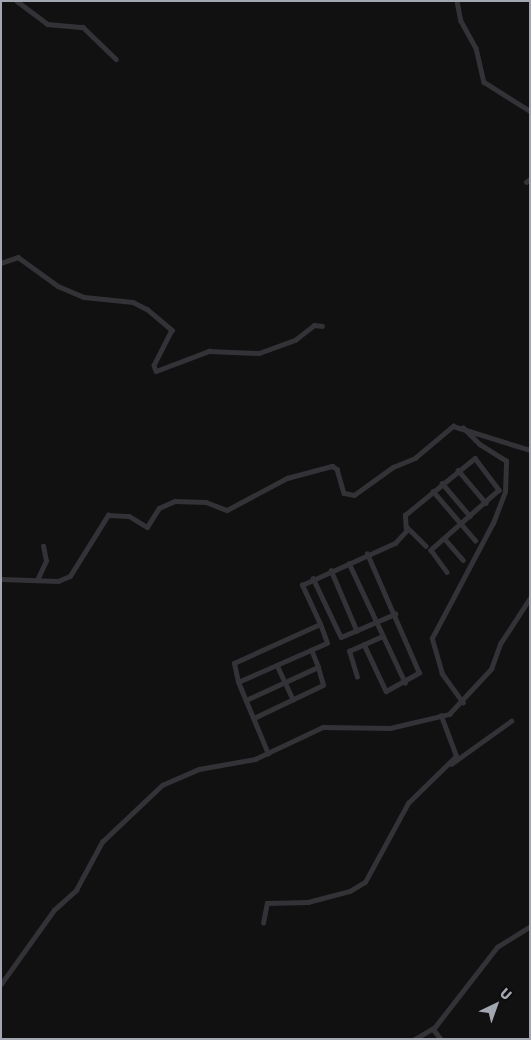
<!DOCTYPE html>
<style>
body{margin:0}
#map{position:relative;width:531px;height:1040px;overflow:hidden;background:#111112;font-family:Jost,sans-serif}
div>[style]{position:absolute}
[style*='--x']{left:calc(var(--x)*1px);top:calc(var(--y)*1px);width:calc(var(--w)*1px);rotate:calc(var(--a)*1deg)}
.minor>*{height:4.5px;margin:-2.25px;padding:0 2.25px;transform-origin:2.25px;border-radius:2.25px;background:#323237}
span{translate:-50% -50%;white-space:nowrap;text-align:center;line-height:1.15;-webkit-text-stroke:4px #0c0c0d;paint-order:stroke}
.frame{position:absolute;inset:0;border:2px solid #a3a7b2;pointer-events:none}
.north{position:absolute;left:471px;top:980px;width:50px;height:50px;-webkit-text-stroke:4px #0c0c0d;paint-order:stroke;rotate:42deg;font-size:14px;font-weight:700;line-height:20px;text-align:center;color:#a3a7b2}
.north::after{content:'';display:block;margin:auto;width:18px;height:22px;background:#a3a7b2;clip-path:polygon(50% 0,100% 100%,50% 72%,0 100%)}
</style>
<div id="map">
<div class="minor">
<div style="--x:17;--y:1;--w:38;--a:37"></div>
<div style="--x:47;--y:24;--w:36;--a:5"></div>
<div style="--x:83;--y:27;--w:46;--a:44.1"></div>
<div style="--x:457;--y:1;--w:20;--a:79"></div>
<div style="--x:461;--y:21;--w:31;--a:61"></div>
<div style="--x:476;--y:48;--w:35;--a:77"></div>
<div style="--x:484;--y:82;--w:54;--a:32.2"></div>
<div style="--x:526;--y:182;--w:5;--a:-37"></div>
<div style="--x:1;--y:263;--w:18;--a:-19"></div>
<div style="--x:18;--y:257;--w:49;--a:35.9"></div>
<div style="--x:58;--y:286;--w:28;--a:23"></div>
<div style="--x:84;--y:297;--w:49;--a:5.8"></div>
<div style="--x:133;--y:302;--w:16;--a:27"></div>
<div style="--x:147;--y:309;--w:33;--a:40"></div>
<div style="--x:172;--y:330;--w:39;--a:117"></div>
<div style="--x:154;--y:365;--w:6;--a:72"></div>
<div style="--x:156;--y:371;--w:57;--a:-20.7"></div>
<div style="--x:209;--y:351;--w:50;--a:2.3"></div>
<div style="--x:259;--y:353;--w:38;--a:-20"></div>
<div style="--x:295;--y:340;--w:24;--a:-38"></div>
<div style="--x:314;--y:325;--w:8;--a:7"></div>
<div style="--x:458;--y:470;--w:43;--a:49.7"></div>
<div style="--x:442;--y:483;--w:43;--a:49.7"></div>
<div style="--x:433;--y:491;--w:65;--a:49.4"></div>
<div style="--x:406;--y:526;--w:28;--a:45"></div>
<div style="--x:444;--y:538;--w:29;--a:49"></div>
<div style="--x:349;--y:563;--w:132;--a:64.8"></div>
<div style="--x:331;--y:570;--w:66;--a:66.9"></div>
<div style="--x:38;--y:578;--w:19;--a:-65"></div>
<div style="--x:46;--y:561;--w:15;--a:-101"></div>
<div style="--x:313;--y:578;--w:65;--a:64.6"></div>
<div style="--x:341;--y:637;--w:59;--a:-23.1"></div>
<div style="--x:1;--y:579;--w:57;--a:2"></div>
<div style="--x:58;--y:581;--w:13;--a:-23"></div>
<div style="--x:70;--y:576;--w:72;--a:-58.1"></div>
<div style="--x:108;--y:515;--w:21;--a:3"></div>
<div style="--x:129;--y:516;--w:21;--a:31"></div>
<div style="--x:147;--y:527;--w:22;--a:-58"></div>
<div style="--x:159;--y:508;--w:17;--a:-24"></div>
<div style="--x:175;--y:501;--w:31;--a:2"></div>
<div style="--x:206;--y:502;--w:22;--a:21"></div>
<div style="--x:227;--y:510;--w:68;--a:-28.1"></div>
<div style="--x:287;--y:478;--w:47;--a:-14.9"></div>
<div style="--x:332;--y:466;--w:6;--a:31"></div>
<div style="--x:337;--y:469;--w:25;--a:74"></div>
<div style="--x:344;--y:493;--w:10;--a:11"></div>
<div style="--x:354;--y:495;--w:48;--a:-35.7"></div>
<div style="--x:393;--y:467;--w:24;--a:-22"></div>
<div style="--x:415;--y:458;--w:50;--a:-40.1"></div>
<div style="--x:453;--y:426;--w:81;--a:17.3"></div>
<div style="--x:364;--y:644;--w:52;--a:64.9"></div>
<div style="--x:386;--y:691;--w:38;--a:-29"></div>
<div style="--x:419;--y:673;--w:130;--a:-113.6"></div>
<div style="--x:277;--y:665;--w:38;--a:65"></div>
<div style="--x:357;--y:677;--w:27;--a:-107"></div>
<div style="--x:349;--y:651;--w:36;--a:-24"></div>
<div style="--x:238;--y:682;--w:19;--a:-102"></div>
<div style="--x:234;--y:663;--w:94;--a:-24.4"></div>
<div style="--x:320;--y:624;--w:43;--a:-114.8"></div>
<div style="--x:302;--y:585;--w:102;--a:-24.3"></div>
<div style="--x:395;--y:543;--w:16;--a:-47"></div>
<div style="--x:406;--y:531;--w:16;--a:-94"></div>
<div style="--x:405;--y:515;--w:90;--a:-39.2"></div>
<div style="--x:475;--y:458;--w:40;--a:53"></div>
<div style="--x:499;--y:490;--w:91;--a:138.6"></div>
<div style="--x:431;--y:550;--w:27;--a:54"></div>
<div style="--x:246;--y:700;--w:79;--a:-24.6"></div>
<div style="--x:318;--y:667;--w:18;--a:-112"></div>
<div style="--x:463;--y:703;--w:36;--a:-126"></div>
<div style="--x:442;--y:674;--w:37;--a:-106"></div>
<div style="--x:432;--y:638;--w:130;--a:-62.1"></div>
<div style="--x:493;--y:523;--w:33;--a:-69"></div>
<div style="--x:505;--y:492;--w:31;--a:-88"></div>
<div style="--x:506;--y:461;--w:31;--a:-148"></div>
<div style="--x:480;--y:445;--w:24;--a:-135"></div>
<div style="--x:254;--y:718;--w:76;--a:-25.6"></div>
<div style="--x:323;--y:685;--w:19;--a:-106"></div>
<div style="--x:268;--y:754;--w:78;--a:-112.6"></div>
<div style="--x:238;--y:682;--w:97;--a:-23.7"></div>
<div style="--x:327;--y:643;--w:20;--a:-110"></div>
<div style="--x:451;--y:764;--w:74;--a:-35.6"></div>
<div style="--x:263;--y:923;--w:20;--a:-79"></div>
<div style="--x:267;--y:903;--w:41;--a:-1.4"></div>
<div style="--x:308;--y:902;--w:43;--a:-14.7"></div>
<div style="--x:350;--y:891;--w:17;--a:-31"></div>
<div style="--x:365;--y:882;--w:90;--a:-61.4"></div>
<div style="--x:408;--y:803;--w:67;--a:-44.4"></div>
<div style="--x:456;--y:756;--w:43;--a:-110.6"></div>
<div style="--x:1;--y:984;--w:91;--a:-54.4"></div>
<div style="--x:54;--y:910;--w:30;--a:-42"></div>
<div style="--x:76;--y:890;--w:55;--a:-61.6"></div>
<div style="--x:102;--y:842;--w:83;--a:-43.5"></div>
<div style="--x:162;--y:785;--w:40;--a:-23.4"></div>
<div style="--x:199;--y:769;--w:57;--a:-10.1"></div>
<div style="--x:255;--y:759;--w:75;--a:-25.2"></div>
<div style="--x:323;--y:727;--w:67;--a:0.9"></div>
<div style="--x:390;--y:728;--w:61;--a:-13.3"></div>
<div style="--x:449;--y:714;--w:62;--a:-47"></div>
<div style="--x:491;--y:669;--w:27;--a:-70"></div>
<div style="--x:500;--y:644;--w:55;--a:-56.9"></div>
<div style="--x:433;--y:1029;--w:13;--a:51"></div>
<div style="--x:415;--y:1039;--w:23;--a:-31"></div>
<div style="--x:435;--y:1027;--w:101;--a:-52.2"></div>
<div style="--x:497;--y:947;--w:39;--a:-32"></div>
</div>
<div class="frame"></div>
<div class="north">U</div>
</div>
